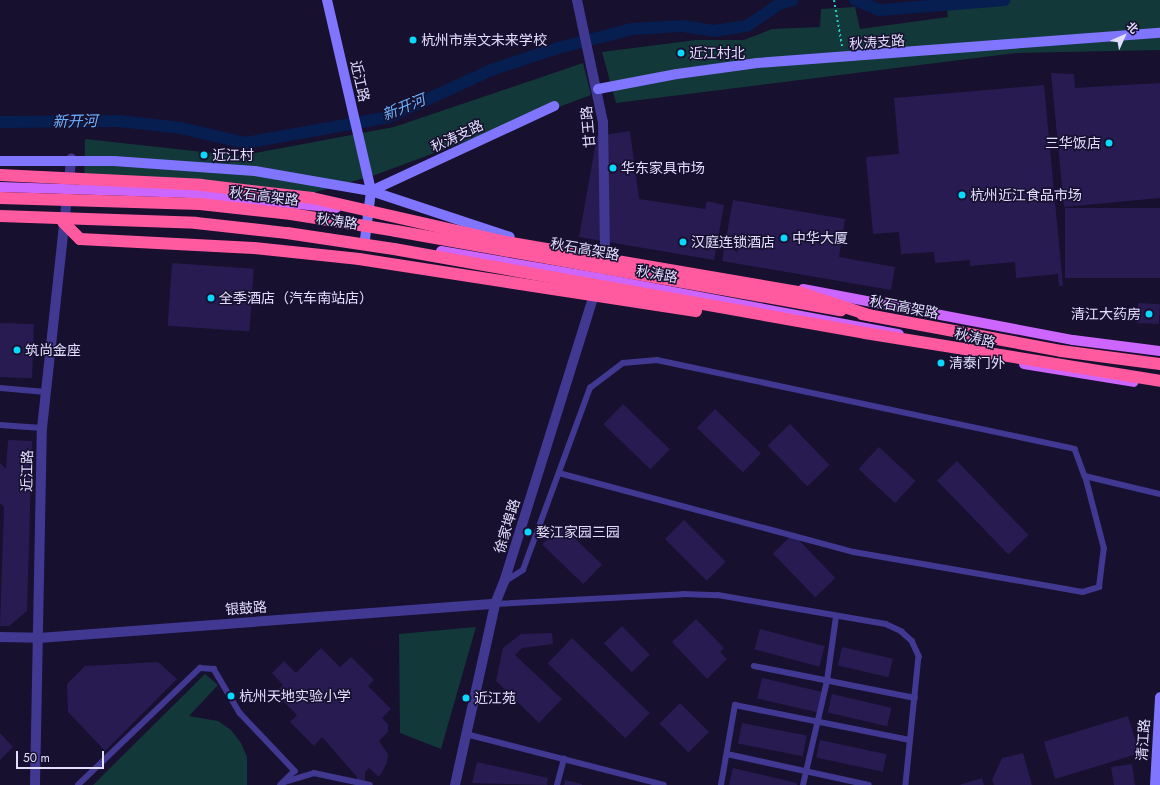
<!DOCTYPE html>
<meta charset="utf-8">
<style>
body{margin:0}
#map{position:relative;width:1160px;height:785px;overflow:hidden;background:#17102f;font-family:Jost,"Noto Sans SC",sans-serif}
div>[style]{position:absolute}
[style*='--x']{left:calc(var(--x)*1px);top:calc(var(--y)*1px);width:calc(var(--w)*1px);rotate:calc(var(--a)*1deg)}
.green>*{inset:0;background:#123839}
.canal>*{height:12px;margin:-6px;padding:0 6px;transform-origin:6px;border-radius:6px;background:#071e50}
.building>*{inset:0;background:#281b51;transform-origin:0 0}
.path>*{height:2px;margin-top:-1px;transform-origin:0;background:repeating-linear-gradient(90deg,#28c9c7 0 2px,transparent 0 5px)}
.lane>*{height:5.5px;margin:-2.75px;padding:0 2.75px;transform-origin:2.75px;border-radius:2.75px;background:#403891}
.street>*{height:10px;margin:-5px;padding:0 5px;transform-origin:5px;border-radius:5px;background:#403891}
.secondary>*{height:10px;margin:-5px;padding:0 5px;transform-origin:5px;border-radius:5px;background:#7f75ff}
.primary>*{height:10px;margin:-5px;padding:0 5px;transform-origin:5px;border-radius:5px;background:#cd65ff}
.highway>*{height:12px;margin:-6px;padding:0 6px;transform-origin:6px;border-radius:6px;background:#ff59a0}
.highway-bridge>*{height:12px;margin:-6px;padding:0 6px;transform-origin:6px;border-radius:6px;background:#ff59a0}
.dots>*{width:11px;height:11px;translate:-50% -50%;box-sizing:border-box;border:2px solid #17102f;border-radius:50%}
span{translate:-50% -50%;white-space:nowrap;text-align:center;line-height:1.15;-webkit-text-stroke:3px #17102f;paint-order:stroke}
.poi-label{font-size:14px;color:#e3deff}
.left{translate:0 -50%;text-align:left}
.right{translate:-100% -50%;text-align:right}
.street-label{font-size:14px;color:#e3deff}
.water-label{font-size:15px;color:#6cb3ff;font-style:italic}
.north{position:absolute;left:1104px;top:16px;width:40px;height:40px;-webkit-text-stroke:3px #17102f;paint-order:stroke;rotate:45deg;font-size:11px;font-weight:700;line-height:16px;text-align:center;color:#e3deff}
.north::after{content:'';display:block;margin:auto;width:14px;height:18px;background:#e3deff;clip-path:polygon(50% 0,100% 100%,50% 72%,0 100%)}
.scale{position:absolute;left:16px;top:751px;width:88px;height:18px;box-sizing:border-box;border:2px solid #e3deff;border-top:0;padding-left:5px;font-size:12px;line-height:14px;white-space:nowrap;color:#e3deff;-webkit-text-stroke:3px #17102f;paint-order:stroke}
</style>
<div id="map">
<div class="green">
<div style="clip-path:polygon(946px 0,1160px 0,1160px 50px,1016px 53px,616px 103px,602px 52px,696px 40px,744px 40px,772px 29px,820px 27px,821px 9px,855px 7px,860px 29px,948px 17px)"></div>
<div style="clip-path:polygon(583px 63px,591px 95px,375px 175px,295px 198px,84px 190px,85px 139px,240px 156px,394px 127px)"></div>
<div style="clip-path:polygon(476px 627px,441px 749px,400px 733px,399px 634px)"></div>
<div style="clip-path:polygon(205px 674px,218px 685px,189px 716px,218px 721px,231px 730px,241px 743px,247px 757px,247px 785px,93px 785px)"></div>
</div>
<div class="canal">
<div style="--x:855;--y:0;--w:27;--a:22"></div>
<div style="--x:880;--y:10;--w:125;--a:-4.6"></div>
<div style="--x:0;--y:122;--w:119;--a:-0.5"></div>
<div style="--x:119;--y:121;--w:62;--a:6.4"></div>
<div style="--x:181;--y:128;--w:66;--a:13.2"></div>
<div style="--x:245;--y:143;--w:146;--a:-10.2"></div>
<div style="--x:389;--y:117;--w:112;--a:-24.7"></div>
<div style="--x:491;--y:70;--w:71;--a:-18.2"></div>
<div style="--x:558;--y:48;--w:76;--a:-14.4"></div>
<div style="--x:632;--y:29;--w:51;--a:-3.4"></div>
<div style="--x:683;--y:26;--w:31;--a:9"></div>
<div style="--x:714;--y:31;--w:33;--a:-9"></div>
<div style="--x:747;--y:26;--w:41;--a:-34.1"></div>
<div style="--x:781;--y:3;--w:12;--a:-14"></div>
</div>
<div class="building">
<div style="clip-path:polygon(1051px 73px,1074px 74px,1075px 88px,1160px 83px,1160px 198px,1064px 207px)"></div>
<div style="clip-path:polygon(1044px 85px,1063px 286px,1059px 286px,1058px 274px,1016px 278px,1015px 262px,970px 266px,970px 260px,935px 263px,934px 252px,901px 254px,899px 232px,873px 234px,866px 157px,899px 154px,894px 98px)"></div>
<div style="clip-path:polygon(630px 131px,639px 199px,705px 209px,707px 201px,724px 205px,714px 260px,579px 237px,597px 136px)"></div>
<div style="clip-path:polygon(733px 200px,845px 219px,839px 257px,895px 267px,891px 290px,722px 261px)"></div>
<div style="left:1160px;top:208px;width:70px;height:95px;rotate:90deg"></div>
<div style="left:172px;top:263px;width:82px;height:63px;rotate:4deg"></div>
<div style="left:1138px;top:303px;width:22px;height:20px;rotate:3deg"></div>
<div style="left:0;top:323px;width:34px;height:54px;rotate:2deg"></div>
<div style="left:623px;top:404px;width:65px;height:28px;rotate:44deg"></div>
<div style="left:715px;top:409px;width:64px;height:26px;rotate:44deg"></div>
<div style="left:790px;top:424px;width:57px;height:31px;rotate:46deg"></div>
<div style="clip-path:polygon(8px 440px,32px 441px,27px 611px,9px 626px,0 626px,4px 507px,0 503px,0 463px,6px 469px)"></div>
<div style="left:879px;top:447px;width:50px;height:30px;rotate:43deg"></div>
<div style="left:957px;top:461px;width:103px;height:28px;rotate:46deg"></div>
<div style="left:684px;top:520px;width:59px;height:27px;rotate:45deg"></div>
<div style="left:561px;top:525px;width:57px;height:27px;rotate:44deg"></div>
<div style="left:793px;top:534px;width:61px;height:28px;rotate:46deg"></div>
<div style="clip-path:polygon(696px 619px,724px 648px,720px 652px,727px 659px,707px 679px,672px 642px)"></div>
<div style="left:622px;top:626px;width:40px;height:25px;rotate:46deg"></div>
<div style="left:760px;top:629px;width:67px;height:21px;rotate:15deg"></div>
<div style="clip-path:polygon(552px 633px,553px 644px,522px 648px,515px 655px,562px 699px,539px 723px,496px 681px,503px 648px,521px 634px)"></div>
<div style="left:572px;top:638px;width:108px;height:35px;rotate:44deg"></div>
<div style="left:842px;top:647px;width:52px;height:19px;rotate:13deg"></div>
<div style="clip-path:polygon(321px 648px,340px 667px,351px 657px,374px 680px,368px 686px,391px 709px,382px 718px,388px 724px,388px 732px,379px 741px,388px 754px,387px 763px,379px 777px,369px 768px,365px 772px,365px 785px,357px 785px,357px 777px,322px 737px,314px 746px,290px 722px,297px 715px,275px 693px,283px 685px,272px 673px,284px 661px,296px 673px)"></div>
<div style="clip-path:polygon(158px 662px,177px 679px,105px 751px,68px 712px,67px 684px,85px 666px)"></div>
<div style="left:762px;top:678px;width:61px;height:21px;rotate:13deg"></div>
<div style="left:832px;top:694px;width:61px;height:19px;rotate:13deg"></div>
<div style="left:680px;top:703px;width:41px;height:29px;rotate:45deg"></div>
<div style="left:1128px;top:716px;width:39px;height:88px;rotate:73deg"></div>
<div style="left:742px;top:723px;width:66px;height:21px;rotate:11deg"></div>
<div style="clip-path:polygon(0 733px,13px 747px,0 760px)"></div>
<div style="left:820px;top:740px;width:68px;height:18px;rotate:12deg"></div>
<div style="clip-path:polygon(1023px 753px,1032px 785px,994px 785px,992px 780px,1002px 758px)"></div>
<div style="clip-path:polygon(477px 762px,548px 778px,547px 785px,472px 783px)"></div>
<div style="clip-path:polygon(1132px 764px,1135px 785px,1114px 785px,1111px 767px)"></div>
<div style="clip-path:polygon(733px 768px,797px 783px,797px 785px,729px 785px)"></div>
<div style="clip-path:polygon(982px 778px,984px 785px,959px 785px)"></div>
<div style="clip-path:polygon(565px 780px,582px 784px,582px 785px,564px 785px)"></div>
</div>
<div class="path">
<div style="--x:834;--y:0;--w:47;--a:80.1"></div>
</div>
<div class="lane">
<div style="--x:0;--y:388;--w:46;--a:5"></div>
<div style="--x:0;--y:425;--w:42;--a:4.1"></div>
<div style="--x:559;--y:473;--w:305;--a:15"></div>
<div style="--x:854;--y:552;--w:232;--a:9.9"></div>
<div style="--x:1083;--y:592;--w:17;--a:-17"></div>
<div style="--x:1099;--y:587;--w:38;--a:-83"></div>
<div style="--x:1104;--y:549;--w:75;--a:-104.6"></div>
<div style="--x:504;--y:582;--w:22;--a:-32"></div>
<div style="--x:523;--y:570;--w:194;--a:-69.8"></div>
<div style="--x:590;--y:388;--w:41;--a:-37.1"></div>
<div style="--x:623;--y:363;--w:34;--a:-5"></div>
<div style="--x:657;--y:360;--w:427;--a:12"></div>
<div style="--x:1075;--y:449;--w:29;--a:70"></div>
<div style="--x:1085;--y:476;--w:77;--a:13.5"></div>
<div style="--x:495;--y:604;--w:188;--a:-3"></div>
<div style="--x:683;--y:594;--w:35;--a:2"></div>
<div style="--x:718;--y:595;--w:170;--a:9.8"></div>
<div style="--x:886;--y:624;--w:17;--a:25"></div>
<div style="--x:901;--y:631;--w:15;--a:42"></div>
<div style="--x:912;--y:641;--w:17;--a:65"></div>
<div style="--x:919;--y:656;--w:130;--a:95.8"></div>
<div style="--x:754;--y:666;--w:164;--a:11.2"></div>
<div style="--x:466;--y:734;--w:204;--a:14.4"></div>
<div style="--x:727;--y:754;--w:145;--a:12.3"></div>
<div style="--x:285;--y:782;--w:30;--a:-17"></div>
<div style="--x:314;--y:773;--w:57;--a:12.1"></div>
<div style="--x:78;--y:785;--w:169;--a:-43.8"></div>
<div style="--x:200;--y:668;--w:14;--a:4"></div>
<div style="--x:214;--y:669;--w:51;--a:59.4"></div>
<div style="--x:240;--y:713;--w:80;--a:46.5"></div>
<div style="--x:295;--y:771;--w:20;--a:135"></div>
<div style="--x:557;--y:785;--w:27;--a:-75"></div>
<div style="--x:721;--y:785;--w:81;--a:-80.1"></div>
<div style="--x:735;--y:705;--w:178;--a:11.3"></div>
<div style="--x:803;--y:785;--w:107;--a:-77"></div>
<div style="--x:827;--y:681;--w:65;--a:-82"></div>
</div>
<div class="street">
<div style="--x:577;--y:0;--w:125;--a:78"></div>
<div style="--x:603;--y:122;--w:132;--a:89.1"></div>
<div style="--x:0;--y:637;--w:39;--a:1"></div>
<div style="--x:39;--y:638;--w:457;--a:-4.3"></div>
<div style="--x:35;--y:785;--w:357;--a:-88.9"></div>
<div style="--x:42;--y:428;--w:271;--a:-83.8"></div>
<div style="--x:455;--y:785;--w:185;--a:-77.5"></div>
<div style="--x:495;--y:604;--w:24;--a:-68"></div>
<div style="--x:504;--y:582;--w:307;--a:-72.6"></div>
</div>
<div class="secondary">
<div style="--x:327;--y:0;--w:196;--a:77"></div>
<div style="--x:371;--y:191;--w:48;--a:97.1"></div>
<div style="--x:598;--y:89;--w:80;--a:-10.8"></div>
<div style="--x:677;--y:74;--w:81;--a:-7.8"></div>
<div style="--x:757;--y:63;--w:404;--a:-4.3"></div>
<div style="--x:0;--y:161;--w:114;--a:0"></div>
<div style="--x:114;--y:161;--w:141;--a:4.1"></div>
<div style="--x:255;--y:171;--w:118;--a:9.8"></div>
<div style="--x:371;--y:191;--w:146;--a:18.3"></div>
<div style="--x:371;--y:191;--w:202;--a:-24.9"></div>
<div style="--x:1155;--y:785;--w:88;--a:-86.7"></div>
</div>
<div class="primary">
<div style="--x:0;--y:187;--w:187;--a:1.8"></div>
<div style="--x:187;--y:193;--w:150;--a:5.7"></div>
<div style="--x:441;--y:251;--w:160;--a:9.7"></div>
<div style="--x:599;--y:278;--w:305;--a:10.6"></div>
<div style="--x:803;--y:289;--w:275;--a:10.7"></div>
<div style="--x:1073;--y:340;--w:88;--a:7.2"></div>
<div style="--x:1024;--y:364;--w:111;--a:9.3"></div>
</div>
<div class="highway">
<div style="--x:63;--y:222;--w:24;--a:45"></div>
<div style="--x:80;--y:239;--w:174;--a:3"></div>
<div style="--x:396;--y:231;--w:452;--a:10.1"></div>
<div style="--x:862;--y:314;--w:202;--a:10.5"></div>
<div style="--x:1061;--y:351;--w:100;--a:7.5"></div>
</div>
<div class="highway-bridge">
<div style="--x:0;--y:175;--w:201;--a:2.8"></div>
<div style="--x:201;--y:185;--w:112;--a:6.7"></div>
<div style="--x:312;--y:198;--w:199;--a:12.8"></div>
<div style="--x:506;--y:242;--w:296;--a:9.7"></div>
<div style="--x:798;--y:292;--w:78;--a:18"></div>
<div style="--x:0;--y:198;--w:200;--a:1.7"></div>
<div style="--x:200;--y:204;--w:92;--a:6.3"></div>
<div style="--x:291;--y:214;--w:106;--a:9.2"></div>
<div style="--x:0;--y:216;--w:196;--a:2"></div>
<div style="--x:196;--y:223;--w:92;--a:6.3"></div>
<div style="--x:287;--y:233;--w:108;--a:8.5"></div>
<div style="--x:394;--y:249;--w:478;--a:10.1"></div>
<div style="--x:865;--y:333;--w:299;--a:9.2"></div>
<div style="--x:254;--y:248;--w:106;--a:6"></div>
<div style="--x:359;--y:259;--w:341;--a:8.8"></div>
</div>
<div class="dots">
<div style="left:413px;top:40px;background:#0ad9ff"></div>
<div style="left:681px;top:53px;background:#0ad9ff"></div>
<div style="left:1109px;top:143px;background:#0ad9ff"></div>
<div style="left:204px;top:155px;background:#0ad9ff"></div>
<div style="left:613px;top:168px;background:#0ad9ff"></div>
<div style="left:962px;top:195px;background:#0ad9ff"></div>
<div style="left:784px;top:238px;background:#0ad9ff"></div>
<div style="left:683px;top:242px;background:#0ad9ff"></div>
<div style="left:211px;top:298px;background:#0ad9ff"></div>
<div style="left:1149px;top:314px;background:#0ad9ff"></div>
<div style="left:17px;top:350px;background:#0ad9ff"></div>
<div style="left:941px;top:363px;background:#0ad9ff"></div>
<div style="left:528px;top:532px;background:#0ad9ff"></div>
<div style="left:231px;top:696px;background:#0ad9ff"></div>
<div style="left:466px;top:698px;background:#0ad9ff"></div>
</div>
<div class="poi-label">
<span class="left" style="left:421px;top:40px">杭州市崇文未来学校</span>
<span class="left" style="left:689px;top:53px">近江村北</span>
<span class="right" style="left:1101px;top:143px">三华饭店</span>
<span class="left" style="left:212px;top:155px">近江村</span>
<span class="left" style="left:621px;top:168px">华东家具市场</span>
<span class="left" style="left:970px;top:195px">杭州近江食品市场</span>
<span class="left" style="left:792px;top:238px">中华大厦</span>
<span class="left" style="left:691px;top:242px">汉庭连锁酒店</span>
<span class="left" style="left:219px;top:298px">全季酒店（汽车南站店）</span>
<span class="right" style="left:1141px;top:314px">清江大药房</span>
<span class="left" style="left:25px;top:350px">筑尚金座</span>
<span class="left" style="left:949px;top:363px">清泰门外</span>
<span class="left" style="left:536px;top:532px">婺江家园三园</span>
<span class="left" style="left:239px;top:696px">杭州天地实验小学</span>
<span class="left" style="left:474px;top:698px">近江苑</span>
</div>
<div class="street-label">
<span style="left:877px;top:42px;rotate:-4deg">秋涛支路</span>
<span style="left:360px;top:81px;rotate:77deg">近江路</span>
<span style="left:588px;top:127px;rotate:-95deg">甘王路</span>
<span style="left:457px;top:136px;rotate:-25deg">秋涛支路</span>
<span style="left:264px;top:196px;rotate:7deg">秋石高架路</span>
<span style="left:337px;top:221px;rotate:8deg">秋涛路</span>
<span style="left:585px;top:249px;rotate:10deg">秋石高架路</span>
<span style="left:657px;top:274px;rotate:10deg">秋涛路</span>
<span style="left:904px;top:307px;rotate:11deg">秋石高架路</span>
<span style="left:975px;top:338px;rotate:14deg">秋涛路</span>
<span style="left:27px;top:471px;rotate:-89deg">近江路</span>
<span style="left:507px;top:526px;rotate:-73deg">徐家埠路</span>
<span style="left:246px;top:608px;rotate:-4deg">银鼓路</span>
<span style="left:1143px;top:740px;rotate:-86deg">清江路</span>
</div>
<div class="water-label">
<span style="left:404px;top:108px;rotate:-22deg">新开河</span>
<span style="left:75px;top:122px;rotate:-1deg">新开河</span>
</div>
<div class="north">北</div>
<div class="scale">50 m</div>
</div>
